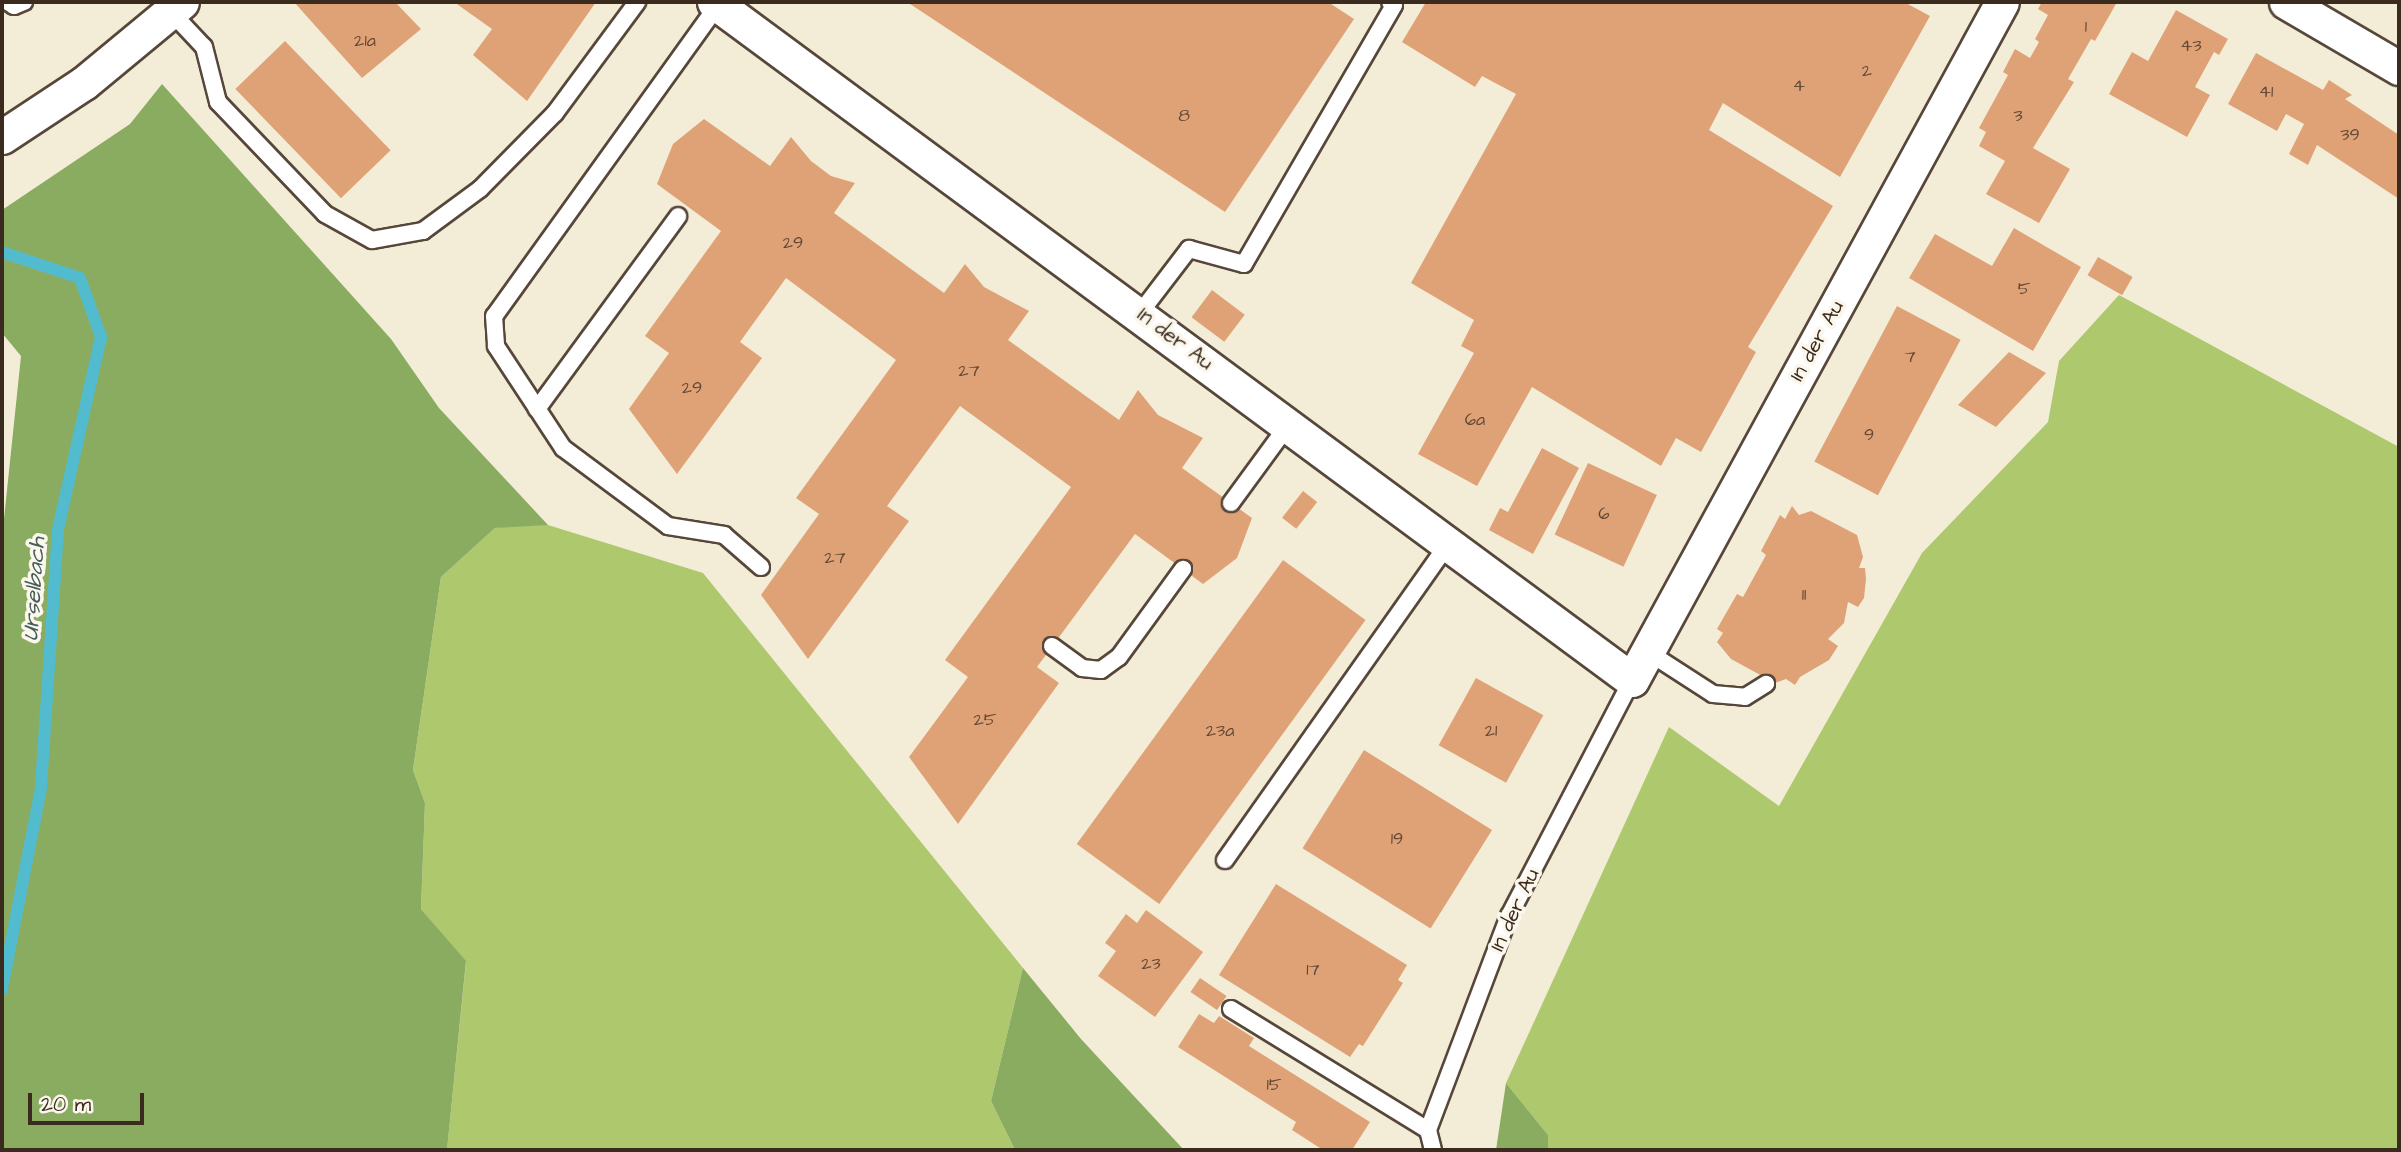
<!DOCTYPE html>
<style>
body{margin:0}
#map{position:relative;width:2401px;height:1152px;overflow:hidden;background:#f3edd7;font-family:"Architects Daughter",sans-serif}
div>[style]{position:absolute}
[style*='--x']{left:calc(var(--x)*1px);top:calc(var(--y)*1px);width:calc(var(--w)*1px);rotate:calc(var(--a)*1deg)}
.green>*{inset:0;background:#aec86e}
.forest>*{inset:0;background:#8aac61}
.stream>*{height:12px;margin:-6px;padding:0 6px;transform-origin:6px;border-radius:6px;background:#52bcce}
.building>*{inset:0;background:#dfa277;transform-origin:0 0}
.roads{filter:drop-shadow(2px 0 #57473a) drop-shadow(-2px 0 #57473a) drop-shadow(0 2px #57473a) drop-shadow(0 -2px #57473a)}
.service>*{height:16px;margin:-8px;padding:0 8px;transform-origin:8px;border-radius:8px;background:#fff}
.minor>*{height:33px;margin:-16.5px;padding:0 16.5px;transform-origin:16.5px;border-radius:16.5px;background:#fff}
span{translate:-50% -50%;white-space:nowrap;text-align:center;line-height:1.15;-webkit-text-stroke:7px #fbf7ec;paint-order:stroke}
.number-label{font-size:18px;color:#644834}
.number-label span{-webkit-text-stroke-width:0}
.street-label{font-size:21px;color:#3b2a1e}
.water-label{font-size:23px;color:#435d5c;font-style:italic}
.frame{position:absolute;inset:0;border:4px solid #3b2a1e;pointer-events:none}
.scale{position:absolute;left:28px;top:1093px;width:116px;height:32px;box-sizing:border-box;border:4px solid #3b2a1e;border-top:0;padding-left:9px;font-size:21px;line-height:24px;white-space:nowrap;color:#3b2a1e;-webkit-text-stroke:5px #fbf7ec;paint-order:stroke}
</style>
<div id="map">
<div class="green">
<div style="clip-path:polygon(2119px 295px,2399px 447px,2399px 1150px,1548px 1150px,1548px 1135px,1506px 1083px,1669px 727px,1779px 806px,1922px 553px,2048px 422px,2059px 361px)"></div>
<div style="clip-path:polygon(528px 524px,548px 525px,703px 573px,1023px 968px,991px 1101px,1015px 1150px,447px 1150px,466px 962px,421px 909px,425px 803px,413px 770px,441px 577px,495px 528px)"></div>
</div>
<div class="forest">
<div style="clip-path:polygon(162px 84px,391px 339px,439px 408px,548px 525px,495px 528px,441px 577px,413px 770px,425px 803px,421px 909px,466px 961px,447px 1150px,2px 1150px,2px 538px,21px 356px,2px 333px,2px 210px,130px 124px)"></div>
<div style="clip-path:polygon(1023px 968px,1081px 1039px,1184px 1150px,1015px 1150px,991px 1101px)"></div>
<div style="clip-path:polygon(1506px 1083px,1548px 1135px,1548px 1150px,1496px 1150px)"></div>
</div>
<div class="stream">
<div style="--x:2;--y:252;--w:82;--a:18.4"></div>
<div style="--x:80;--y:278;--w:63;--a:70.4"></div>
<div style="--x:101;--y:337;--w:198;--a:102.6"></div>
<div style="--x:58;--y:530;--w:259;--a:93.8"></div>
<div style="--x:41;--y:788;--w:205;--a:101"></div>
</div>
<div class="building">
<div style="clip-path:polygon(294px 2px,395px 2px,421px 29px,362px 78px)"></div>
<div style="clip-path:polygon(454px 2px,596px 2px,527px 101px,473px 55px,492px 29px)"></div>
<div style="clip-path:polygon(907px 2px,1328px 2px,1354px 19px,1225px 212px)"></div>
<div style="clip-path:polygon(1426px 2px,1904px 2px,1930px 16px,1840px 177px,1723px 103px,1709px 130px,1833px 206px,1748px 347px,1756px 352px,1701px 452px,1676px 438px,1661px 466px,1532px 387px,1477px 486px,1418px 454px,1474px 353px,1461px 346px,1474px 320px,1411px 283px,1516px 94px,1482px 76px,1475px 87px,1402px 42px)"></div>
<div style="clip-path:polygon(2042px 2px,2117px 2px,2095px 41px,2091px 39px,2068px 79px,2074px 82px,2033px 148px,2070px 169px,2039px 223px,1986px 194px,2005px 161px,1979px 146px,1986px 132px,1979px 128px,2008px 75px,2003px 72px,2015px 49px,2030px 58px,2039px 42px,2035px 39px,2048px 15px,2038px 9px)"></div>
<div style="clip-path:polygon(2176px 10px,2228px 39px,2219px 55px,2214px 52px,2195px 87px,2210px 95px,2187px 137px,2109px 94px,2132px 52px,2148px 61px)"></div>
<div style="left:285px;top:41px;width:152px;height:69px;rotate:46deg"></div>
<div style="clip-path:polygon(2256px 53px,2323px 90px,2329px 80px,2352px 95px,2345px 99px,2399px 135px,2399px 199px,2317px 145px,2308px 165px,2289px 154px,2304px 124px,2286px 114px,2277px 131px,2228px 104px)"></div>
<div style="clip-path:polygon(704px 119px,770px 166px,791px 137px,811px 161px,831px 176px,855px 183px,834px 213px,944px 293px,965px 264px,984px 287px,1029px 311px,1008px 340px,1119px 420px,1138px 390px,1158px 415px,1203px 438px,1182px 468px,1252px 518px,1237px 558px,1203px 584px,1135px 534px,1037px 667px,1059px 683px,958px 824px,909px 757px,968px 677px,945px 660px,1071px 487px,960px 406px,887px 506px,909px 521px,808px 659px,761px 595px,819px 514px,796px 498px,896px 360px,786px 278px,740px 342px,762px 358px,677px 474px,629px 409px,669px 353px,645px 336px,721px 231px,657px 184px,673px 144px)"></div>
<div style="clip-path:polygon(2014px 228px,2081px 267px,2033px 351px,1909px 278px,1935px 234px,1992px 266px)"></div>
<div style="left:2098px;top:257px;width:40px;height:21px;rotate:30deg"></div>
<div style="left:1212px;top:290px;width:41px;height:34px;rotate:37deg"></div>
<div style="left:1897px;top:306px;width:72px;height:176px;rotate:28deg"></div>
<div style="clip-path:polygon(2009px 352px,2046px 373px,1996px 427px,1958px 405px)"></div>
<div style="clip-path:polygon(1542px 448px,1579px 468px,1533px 554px,1489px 530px,1500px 508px,1508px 512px)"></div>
<div style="left:1588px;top:463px;width:76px;height:79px;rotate:25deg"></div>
<div style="left:1303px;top:491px;width:18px;height:34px;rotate:38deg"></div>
<div style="clip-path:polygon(1792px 506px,1799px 515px,1811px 511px,1857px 535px,1863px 557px,1859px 568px,1865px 568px,1866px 579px,1864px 598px,1858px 607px,1848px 602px,1844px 623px,1828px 639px,1838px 646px,1829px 660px,1800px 677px,1795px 685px,1786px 679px,1775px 683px,1731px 659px,1717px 642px,1723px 633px,1717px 629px,1737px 594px,1743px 597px,1766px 555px,1761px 551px,1780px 515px,1785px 519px)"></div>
<div style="left:1283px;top:560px;width:102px;height:351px;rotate:36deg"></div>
<div style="left:1476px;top:678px;width:77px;height:77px;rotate:29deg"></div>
<div style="left:1364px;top:750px;width:151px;height:116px;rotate:32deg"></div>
<div style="clip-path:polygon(1276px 884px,1407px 965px,1398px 980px,1403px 983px,1363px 1046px,1359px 1044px,1350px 1057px,1219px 975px)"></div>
<div style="clip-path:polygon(1146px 910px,1203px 952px,1155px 1017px,1098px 976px,1116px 951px,1105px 943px,1126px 914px,1137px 923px)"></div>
<div style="left:1200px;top:978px;width:32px;height:17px;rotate:34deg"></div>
<div style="clip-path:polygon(1199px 1014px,1214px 1023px,1219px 1016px,1254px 1038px,1249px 1046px,1370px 1122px,1352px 1150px,1323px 1150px,1292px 1130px,1296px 1122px,1178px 1047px)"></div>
</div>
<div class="roads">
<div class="service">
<div style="--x:8;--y:2;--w:7;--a:34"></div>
<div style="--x:14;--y:6;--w:11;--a:-22"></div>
<div style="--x:720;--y:2;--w:387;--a:125.7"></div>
<div style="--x:494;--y:316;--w:30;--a:86"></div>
<div style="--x:496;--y:346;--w:122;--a:56.7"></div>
<div style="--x:563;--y:448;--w:131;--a:36.6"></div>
<div style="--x:668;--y:526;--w:57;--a:9.1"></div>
<div style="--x:724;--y:535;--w:49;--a:40.9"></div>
<div style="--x:171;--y:12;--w:48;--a:46.7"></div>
<div style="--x:204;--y:47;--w:57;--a:75.7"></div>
<div style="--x:218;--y:102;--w:155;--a:46.3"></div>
<div style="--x:325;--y:214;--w:54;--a:29"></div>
<div style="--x:372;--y:240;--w:52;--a:-10"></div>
<div style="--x:423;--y:231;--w:71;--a:-36.4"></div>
<div style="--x:480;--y:189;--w:107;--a:-45.4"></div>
<div style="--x:555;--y:113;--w:138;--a:-53.5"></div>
<div style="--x:1140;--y:313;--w:81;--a:-52.6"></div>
<div style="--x:1189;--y:249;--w:57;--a:15.3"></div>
<div style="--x:1244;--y:264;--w:299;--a:-59.9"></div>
<div style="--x:1394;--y:5;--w:5;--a:-143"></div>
<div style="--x:537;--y:409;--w:239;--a:-53.8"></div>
<div style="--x:1231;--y:503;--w:97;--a:-53.8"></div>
<div style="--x:1052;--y:646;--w:37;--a:36"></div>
<div style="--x:1082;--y:668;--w:19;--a:6"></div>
<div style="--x:1101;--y:670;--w:22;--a:-36"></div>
<div style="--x:1119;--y:657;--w:109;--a:-54"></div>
<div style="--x:1648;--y:652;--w:77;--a:32.9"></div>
<div style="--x:1713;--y:694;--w:32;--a:5"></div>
<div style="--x:1745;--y:697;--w:25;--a:-32"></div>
<div style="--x:1225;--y:860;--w:389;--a:-54.8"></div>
<div style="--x:1231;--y:1009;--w:231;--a:31.6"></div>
<div style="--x:1433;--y:1150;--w:21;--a:-104"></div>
<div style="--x:1428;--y:1130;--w:229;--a:-69.3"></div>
<div style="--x:1509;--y:916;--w:266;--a:-62.5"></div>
</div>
<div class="minor">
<div style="--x:714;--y:2;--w:1141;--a:36.45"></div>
<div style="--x:1632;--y:680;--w:772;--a:-61.38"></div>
<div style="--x:2286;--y:2;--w:131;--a:30.3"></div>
<div style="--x:2;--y:137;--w:98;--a:-33.4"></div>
<div style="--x:84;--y:83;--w:127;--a:-39.6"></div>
</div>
</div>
<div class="number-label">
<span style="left:2086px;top:27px">1</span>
<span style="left:365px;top:41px">21a</span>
<span style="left:2191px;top:46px">43</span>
<span style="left:1867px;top:71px">2</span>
<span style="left:1799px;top:86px">4</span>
<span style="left:2266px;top:92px">41</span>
<span style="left:1184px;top:116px">8</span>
<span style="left:2018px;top:116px">3</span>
<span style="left:2350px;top:135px">39</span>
<span style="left:793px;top:243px">29</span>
<span style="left:2024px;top:289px">5</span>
<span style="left:1910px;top:357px">7</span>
<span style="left:969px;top:371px">27</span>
<span style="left:692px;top:388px">29</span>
<span style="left:1475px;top:420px">6a</span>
<span style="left:1869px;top:435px">9</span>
<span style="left:1604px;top:514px">6</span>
<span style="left:835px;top:558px">27</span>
<span style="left:1804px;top:595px">11</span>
<span style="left:985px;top:720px">25</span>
<span style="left:1220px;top:731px">23a</span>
<span style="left:1491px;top:731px">21</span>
<span style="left:1397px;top:839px">19</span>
<span style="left:1151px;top:964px">23</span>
<span style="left:1313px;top:970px">17</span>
<span style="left:1274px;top:1085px">15</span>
</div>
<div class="street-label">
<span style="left:1175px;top:339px;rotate:37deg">In der Au</span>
<span style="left:1817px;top:341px;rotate:-61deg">In der Au</span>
<span style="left:1515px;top:910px;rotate:-65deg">In der Au</span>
</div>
<div class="water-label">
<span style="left:34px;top:589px;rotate:-86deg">Urselbach</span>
</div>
<div class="frame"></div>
<div class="scale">20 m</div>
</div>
